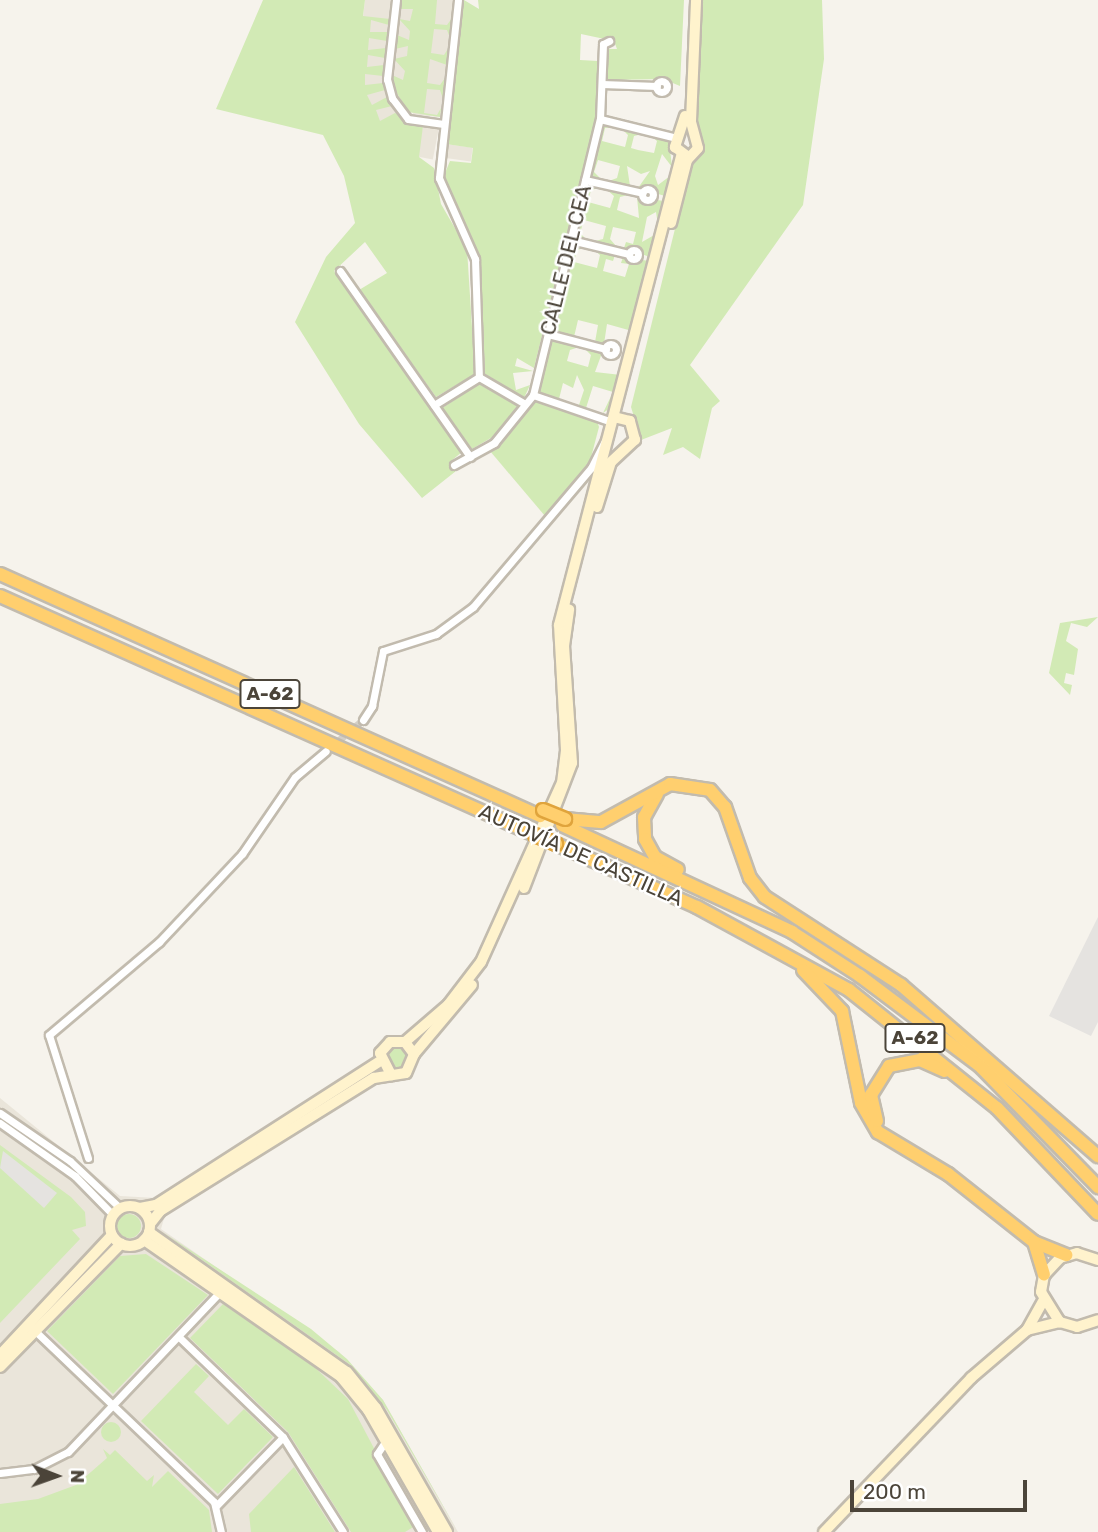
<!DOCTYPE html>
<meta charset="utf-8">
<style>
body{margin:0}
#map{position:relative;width:1098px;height:1532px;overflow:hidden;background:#f6f3ec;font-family:Rubik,sans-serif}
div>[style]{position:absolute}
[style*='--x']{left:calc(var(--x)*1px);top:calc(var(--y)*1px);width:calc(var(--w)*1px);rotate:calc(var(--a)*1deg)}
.residential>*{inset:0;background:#eae5da;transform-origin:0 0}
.green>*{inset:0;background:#d2eab5}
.round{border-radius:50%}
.parking>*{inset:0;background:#e5e3e0}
.minor-tunnel>*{height:7px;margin-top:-3.5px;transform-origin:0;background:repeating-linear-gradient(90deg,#d4d0c8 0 7px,transparent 0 10.5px)}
.roads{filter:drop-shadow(2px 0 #c2bbae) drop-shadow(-2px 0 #c2bbae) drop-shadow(0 2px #c2bbae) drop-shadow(0 -2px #c2bbae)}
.minor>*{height:7px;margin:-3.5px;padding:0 3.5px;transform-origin:3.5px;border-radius:3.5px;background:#fff}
.minor>.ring{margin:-3.5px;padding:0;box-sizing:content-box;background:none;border:7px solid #fff;border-radius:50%}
.secondary>*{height:10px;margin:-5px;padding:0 5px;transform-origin:5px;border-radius:5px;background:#fff3cd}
.secondary>.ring{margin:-5px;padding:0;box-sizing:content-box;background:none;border:10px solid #fff3cd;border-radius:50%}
.motorway>*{height:12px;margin:-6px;padding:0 6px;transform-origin:6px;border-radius:6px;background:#ffcf6e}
.bridges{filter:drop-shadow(2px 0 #e0a43c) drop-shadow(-2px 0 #e0a43c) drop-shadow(0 2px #e0a43c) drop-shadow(0 -2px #e0a43c)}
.motorway-bridge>*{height:12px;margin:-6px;padding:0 6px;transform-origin:6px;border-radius:6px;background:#ffcf6e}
span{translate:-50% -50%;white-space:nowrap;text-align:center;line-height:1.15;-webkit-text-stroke:5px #fff;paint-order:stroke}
.shield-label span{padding:2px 5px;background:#fff;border:2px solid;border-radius:5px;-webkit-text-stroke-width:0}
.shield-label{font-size:19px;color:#4b4439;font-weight:700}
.street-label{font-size:21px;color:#4b4439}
.north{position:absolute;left:21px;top:1441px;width:70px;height:70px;-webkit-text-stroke:5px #fff;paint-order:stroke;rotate:91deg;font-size:19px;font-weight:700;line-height:28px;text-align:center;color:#4b4439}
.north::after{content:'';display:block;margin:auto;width:24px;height:32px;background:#4b4439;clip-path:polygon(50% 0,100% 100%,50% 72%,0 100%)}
.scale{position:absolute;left:850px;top:1480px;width:177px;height:32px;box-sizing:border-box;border:4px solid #4b4439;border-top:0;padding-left:9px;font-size:21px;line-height:24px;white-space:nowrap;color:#4b4439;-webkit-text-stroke:5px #fff;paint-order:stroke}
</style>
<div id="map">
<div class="residential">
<div style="clip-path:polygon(365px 0,392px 0,383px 83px,398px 116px,377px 133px,356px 78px)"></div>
<div style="clip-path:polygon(401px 0,454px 0,440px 117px,414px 115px,391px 82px)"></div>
<div style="left:423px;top:126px;width:16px;height:31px;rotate:11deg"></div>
<div style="left:446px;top:144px;width:27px;height:14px;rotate:8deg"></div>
<div style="clip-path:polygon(0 1098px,120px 1196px,156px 1198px,165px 1215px,161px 1229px,339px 1352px,383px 1400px,458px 1532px,0 1532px)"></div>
</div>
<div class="green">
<div style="clip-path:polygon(263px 0,365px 0,363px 16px,390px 19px,389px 25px,371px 20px,370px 32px,388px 32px,387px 41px,369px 38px,368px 50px,386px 48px,385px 58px,368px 55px,367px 67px,384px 65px,383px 76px,365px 74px,365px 85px,383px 83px,385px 90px,367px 95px,372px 105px,387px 97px,392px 106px,376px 110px,380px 121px,395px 113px,423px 126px,419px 157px,434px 168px,441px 204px,467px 249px,475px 374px,436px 397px,359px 290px,387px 273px,365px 242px,334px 271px,462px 452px,451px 461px,456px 471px,422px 498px,359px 424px,295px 322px,326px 257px,355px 223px,344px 176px,323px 135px,216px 109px)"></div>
<div style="clip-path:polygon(401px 0,437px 0,435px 24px,447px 25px,452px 18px,450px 38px,447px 30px,434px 29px,431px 53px,444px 55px,449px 47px,447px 65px,430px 59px,427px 83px,440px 85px,445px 78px,443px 99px,440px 90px,427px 89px,424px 113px,437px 115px,441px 108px,440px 117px,408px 112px,392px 85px,392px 75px,403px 80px,405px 71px,394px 59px,407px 56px,408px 46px,395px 49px,397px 35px,409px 40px,410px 31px,399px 19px,410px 21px,413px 9px,400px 9px)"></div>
<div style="clip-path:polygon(464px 0,479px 9px,478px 0,684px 0,680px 86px,663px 79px,608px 80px,608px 49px,617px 49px,614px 41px,581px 34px,580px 60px,598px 61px,596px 117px,534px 368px,517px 358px,515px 366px,533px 371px,513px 373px,516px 390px,530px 385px,524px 398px,485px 374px,480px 261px,443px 178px,450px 161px,471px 163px,473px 148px,446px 144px)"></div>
<div style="clip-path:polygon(702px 0,822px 0,824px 59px,803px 205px,690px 365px,720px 401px,712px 408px,700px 459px,683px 447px,663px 455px,672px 428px,641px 440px,631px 407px,691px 164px,704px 150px,696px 128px)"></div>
<div style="clip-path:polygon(604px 126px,614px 127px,605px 128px,602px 141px,625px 147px,628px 135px,622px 129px,642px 134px,634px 136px,631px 148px,638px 150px,654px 153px,657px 141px,651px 136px,669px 141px,672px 167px,662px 154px,655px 176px,658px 185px,670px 176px,665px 196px,638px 188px,650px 171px,641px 174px,627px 166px,630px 186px,609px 181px,617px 178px,620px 166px,598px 160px,594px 172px,601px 179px,592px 176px)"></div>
<div style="clip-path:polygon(590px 186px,599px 188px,591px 190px,588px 202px,610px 208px,614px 196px,607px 190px,628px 195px,620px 197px,617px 210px,639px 218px,637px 197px,664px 201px,658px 225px,656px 212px,647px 217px,642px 242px,656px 234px,650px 257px,624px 248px,626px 242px,633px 244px,636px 232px,613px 227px,610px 239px,616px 246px,595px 241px,603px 239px,606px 226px,584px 220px,580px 233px,586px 239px,577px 236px)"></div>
<div style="clip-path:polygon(574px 246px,585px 248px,577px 250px,574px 262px,597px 268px,600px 255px,594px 250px,615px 255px,613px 261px,606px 259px,603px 271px,625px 277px,629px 264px,621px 263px,623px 257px,649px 261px,632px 331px,607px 324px,604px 344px,595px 342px,598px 325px,578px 320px,574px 337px,553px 330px)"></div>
<div style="clip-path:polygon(552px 341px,579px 347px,570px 350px,567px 361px,588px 367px,591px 355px,585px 349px,602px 353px,595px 372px,621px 375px,613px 406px,603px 413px,613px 392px,593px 386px,586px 408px,579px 405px,584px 390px,577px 375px,573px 388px,563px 383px,559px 399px,539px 392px)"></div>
<div style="clip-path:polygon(479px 384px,518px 406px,496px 435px,472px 449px,442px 408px)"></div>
<div style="clip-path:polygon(534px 400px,597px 421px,599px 427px,589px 465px,545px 516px,490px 451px)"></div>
<div style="clip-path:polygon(1098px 617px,1087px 627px,1071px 623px,1066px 641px,1078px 649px,1074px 675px,1066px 673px,1064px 683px,1072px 685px,1070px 695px,1049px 673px,1060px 623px)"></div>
<div style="clip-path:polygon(392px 1046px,404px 1047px,410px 1056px,402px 1071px,390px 1070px,384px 1054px)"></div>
<div style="clip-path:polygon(0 1145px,71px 1197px,85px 1212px,86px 1226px,72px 1230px,80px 1239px,0 1323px)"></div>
<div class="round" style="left:117px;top:1214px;width:24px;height:24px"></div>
<div style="clip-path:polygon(161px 1231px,311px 1329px,347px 1359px,383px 1400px,458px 1532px,387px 1410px,352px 1366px)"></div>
<div style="clip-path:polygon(146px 1254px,208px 1295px,113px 1394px,47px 1331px,120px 1256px)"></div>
<div style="clip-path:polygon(223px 1304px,308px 1361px,348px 1399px,415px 1526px,405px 1532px,351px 1532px,288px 1432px,190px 1338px)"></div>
<div style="clip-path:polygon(196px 1364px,209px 1376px,194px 1392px,228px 1425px,244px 1409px,273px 1437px,218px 1494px,141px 1421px)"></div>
<div class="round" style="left:101px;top:1422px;width:20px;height:20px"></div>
<div style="clip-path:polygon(103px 1449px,110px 1455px,115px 1450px,147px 1481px,154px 1475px,152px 1487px,168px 1471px,209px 1510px,212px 1532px,0 1532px,0 1504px,38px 1499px,76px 1485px,107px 1458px)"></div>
<div style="clip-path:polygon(294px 1467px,335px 1532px,251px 1532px,249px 1514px)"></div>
</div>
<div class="parking">
<div style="clip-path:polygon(1098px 917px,1098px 1022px,1091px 1036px,1049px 1016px)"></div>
<div style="clip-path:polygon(3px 1151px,57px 1193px,44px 1208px,0 1168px)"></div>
</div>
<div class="minor-tunnel">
<div style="--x:331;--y:747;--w:42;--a:-40.2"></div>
</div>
<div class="roads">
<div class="minor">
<div style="--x:396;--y:0;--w:80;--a:96.5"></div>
<div style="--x:387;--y:79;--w:20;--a:75"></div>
<div style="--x:392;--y:98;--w:26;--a:53"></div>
<div style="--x:408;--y:119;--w:36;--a:8"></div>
<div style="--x:458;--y:0;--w:179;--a:96.1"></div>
<div style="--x:439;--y:178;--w:89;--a:66"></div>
<div style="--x:475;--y:259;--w:118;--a:88.1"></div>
<div class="ring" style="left:656.5px;top:81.5px;width:4px;height:4px"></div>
<div style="--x:602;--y:84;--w:55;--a:2.1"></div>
<div style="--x:600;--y:119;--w:79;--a:13.9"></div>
<div style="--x:585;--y:180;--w:59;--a:12.6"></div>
<div class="ring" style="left:642.5px;top:189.5px;width:4px;height:4px"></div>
<div style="--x:571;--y:240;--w:60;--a:13.6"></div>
<div class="ring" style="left:629.5px;top:250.5px;width:2px;height:2px"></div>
<div style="--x:340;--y:271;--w:227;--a:55"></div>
<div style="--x:548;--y:334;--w:60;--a:14.5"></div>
<div class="ring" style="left:605.5px;top:344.5px;width:4px;height:4px"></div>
<div style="--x:479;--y:377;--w:53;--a:30.4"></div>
<div style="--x:533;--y:395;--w:80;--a:18.9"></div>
<div style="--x:434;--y:405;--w:53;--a:-31.9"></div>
<div style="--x:454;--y:465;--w:46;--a:-28.8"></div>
<div style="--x:494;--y:443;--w:62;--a:-50.9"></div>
<div style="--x:533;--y:395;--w:284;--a:-76.4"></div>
<div style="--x:600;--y:119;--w:75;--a:-87.7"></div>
<div style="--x:603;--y:44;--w:7;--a:-27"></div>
<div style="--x:363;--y:720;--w:17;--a:-57"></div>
<div style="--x:372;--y:706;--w:56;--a:-78.7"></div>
<div style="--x:383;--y:651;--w:56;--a:-17.8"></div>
<div style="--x:436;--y:634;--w:46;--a:-36.1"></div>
<div style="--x:473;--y:607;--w:182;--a:-49.7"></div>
<div style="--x:591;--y:468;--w:33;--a:-63"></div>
<div style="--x:0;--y:1113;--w:85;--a:34.4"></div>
<div style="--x:70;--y:1161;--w:69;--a:43.2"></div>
<div style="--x:0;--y:1123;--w:92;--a:35.2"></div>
<div style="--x:75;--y:1176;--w:54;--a:45.7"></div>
<div style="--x:88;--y:1158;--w:129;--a:-107.6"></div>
<div style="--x:49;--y:1035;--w:144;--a:-40.2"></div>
<div style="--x:159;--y:942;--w:121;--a:-46.7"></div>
<div style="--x:242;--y:854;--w:93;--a:-55.5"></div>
<div style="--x:295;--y:777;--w:40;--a:-40"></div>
<div style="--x:32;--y:1328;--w:252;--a:43.7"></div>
<div style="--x:214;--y:1502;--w:31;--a:77"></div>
<div style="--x:179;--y:1337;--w:144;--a:43.9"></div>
<div style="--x:283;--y:1437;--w:112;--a:57.7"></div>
<div style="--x:387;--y:1439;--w:18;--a:124"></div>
<div style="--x:377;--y:1454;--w:90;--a:60"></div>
<div style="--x:0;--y:1473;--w:34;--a:-7"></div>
<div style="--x:34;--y:1469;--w:38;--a:-27"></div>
<div style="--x:68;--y:1452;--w:224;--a:-46.5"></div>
<div style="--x:216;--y:1506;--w:96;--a:-45.8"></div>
</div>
<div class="secondary">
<div style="--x:685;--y:116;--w:33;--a:108"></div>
<div style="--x:675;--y:147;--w:15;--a:37"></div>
<div style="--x:671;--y:223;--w:65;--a:-75.7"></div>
<div style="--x:687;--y:160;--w:16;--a:-47"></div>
<div style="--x:698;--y:148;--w:28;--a:-105"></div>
<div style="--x:691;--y:121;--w:121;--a:-87.6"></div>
<div style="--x:597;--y:507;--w:47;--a:-72.7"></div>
<div style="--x:611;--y:462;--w:33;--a:-43"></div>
<div style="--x:635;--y:440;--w:20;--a:-105"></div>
<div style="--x:630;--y:421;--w:16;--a:-166"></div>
<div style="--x:524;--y:888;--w:134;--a:-69"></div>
<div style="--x:572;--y:763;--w:117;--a:-93.9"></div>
<div style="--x:564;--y:646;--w:37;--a:-82"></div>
<div style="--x:405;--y:1042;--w:57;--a:-40.7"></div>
<div style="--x:448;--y:1005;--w:54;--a:-52.5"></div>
<div style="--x:481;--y:962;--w:196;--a:-65.7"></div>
<div style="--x:562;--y:783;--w:33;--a:-83"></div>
<div style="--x:566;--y:750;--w:125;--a:-93.2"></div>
<div style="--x:559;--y:625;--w:486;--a:-75.4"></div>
<div style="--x:414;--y:1054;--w:90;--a:-50"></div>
<div class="ring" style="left:110px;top:1206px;width:30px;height:30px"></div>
<div style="--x:140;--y:1208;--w:16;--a:-11"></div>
<div style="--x:156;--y:1205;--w:266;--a:-32.7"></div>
<div style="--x:150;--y:1224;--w:16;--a:-52"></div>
<div style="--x:160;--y:1211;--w:252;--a:-31.9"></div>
<div style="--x:374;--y:1078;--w:32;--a:-9"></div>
<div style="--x:406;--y:1073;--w:21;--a:-67"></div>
<div style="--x:414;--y:1054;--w:15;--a:-127"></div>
<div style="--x:405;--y:1042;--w:15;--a:180"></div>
<div style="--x:390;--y:1042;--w:15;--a:132"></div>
<div style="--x:380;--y:1053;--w:25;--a:63"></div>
<div style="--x:149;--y:1232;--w:242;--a:35.3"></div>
<div style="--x:347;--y:1372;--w:46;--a:51.1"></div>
<div style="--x:376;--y:1408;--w:143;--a:60.2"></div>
<div style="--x:144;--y:1240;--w:240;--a:34.8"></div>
<div style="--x:341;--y:1377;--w:43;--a:50.7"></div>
<div style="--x:368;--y:1410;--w:141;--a:60.2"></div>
<div style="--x:1098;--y:1260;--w:22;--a:-162"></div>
<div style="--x:1077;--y:1253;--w:18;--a:164"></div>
<div style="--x:1060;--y:1258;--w:23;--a:133"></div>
<div style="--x:1044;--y:1275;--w:17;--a:100"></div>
<div style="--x:1041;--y:1292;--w:36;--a:58"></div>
<div style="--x:1060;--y:1322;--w:18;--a:16"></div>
<div style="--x:1077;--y:1327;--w:22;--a:-18"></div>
<div style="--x:1027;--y:1330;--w:34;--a:-14"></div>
<div style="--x:0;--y:1355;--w:164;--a:-47"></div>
<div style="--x:0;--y:1367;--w:173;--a:-45.5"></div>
<div style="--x:824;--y:1532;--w:213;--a:-46.3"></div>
<div style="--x:971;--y:1378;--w:74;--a:-40.6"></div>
<div style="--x:1027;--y:1330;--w:33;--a:-61"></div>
</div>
<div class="motorway">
<div style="--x:0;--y:574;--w:592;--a:24.14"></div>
<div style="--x:0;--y:596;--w:586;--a:24.07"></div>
<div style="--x:657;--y:794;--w:26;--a:119"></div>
<div style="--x:644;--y:817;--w:22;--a:87"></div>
<div style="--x:645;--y:839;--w:21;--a:61"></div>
<div style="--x:655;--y:857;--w:26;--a:29"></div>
<div style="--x:565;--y:819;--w:36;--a:5"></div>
<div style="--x:601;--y:822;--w:79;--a:-28.8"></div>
<div style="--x:670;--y:784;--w:40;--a:8.5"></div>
<div style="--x:710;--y:790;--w:23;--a:49"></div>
<div style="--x:725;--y:807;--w:75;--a:70.6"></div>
<div style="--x:750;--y:878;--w:24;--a:52"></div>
<div style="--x:765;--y:897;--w:162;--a:32.9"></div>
<div style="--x:901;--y:985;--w:261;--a:41"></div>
<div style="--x:562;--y:825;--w:254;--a:24.9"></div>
<div style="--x:792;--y:932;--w:81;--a:32.9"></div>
<div style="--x:860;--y:976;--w:151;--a:36.9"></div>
<div style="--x:981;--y:1067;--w:168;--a:45.7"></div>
<div style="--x:556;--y:844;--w:154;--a:24.1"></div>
<div style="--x:697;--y:907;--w:173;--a:28.6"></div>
<div style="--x:849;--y:990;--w:189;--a:38.6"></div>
<div style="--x:997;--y:1108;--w:146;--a:46.4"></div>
<div style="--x:803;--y:970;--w:57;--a:46.4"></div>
<div style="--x:842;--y:1011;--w:94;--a:78.3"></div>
<div style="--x:861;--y:1103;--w:34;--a:60"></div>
<div style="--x:878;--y:1132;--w:82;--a:31"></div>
<div style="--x:948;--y:1174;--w:110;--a:38.3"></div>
<div style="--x:1034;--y:1242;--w:35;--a:22"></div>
<div style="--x:877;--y:1121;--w:27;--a:-103"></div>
<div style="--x:871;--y:1095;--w:34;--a:-58"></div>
<div style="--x:889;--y:1066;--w:32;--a:-11"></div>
<div style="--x:920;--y:1060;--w:27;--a:24"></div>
<div style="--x:1034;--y:1242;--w:34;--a:73"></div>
</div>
</div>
<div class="bridges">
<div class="motorway-bridge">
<div style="--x:543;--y:810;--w:24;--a:22"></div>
<div style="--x:535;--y:835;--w:23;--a:23"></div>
</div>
</div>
<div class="shield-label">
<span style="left:270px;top:694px">A-62</span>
<span style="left:915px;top:1038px">A-62</span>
</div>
<div class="street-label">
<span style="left:566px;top:260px;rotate:-76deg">CALLE DEL CEA</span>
<span style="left:581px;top:855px;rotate:24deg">AUTOVÍA DE CASTILLA</span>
</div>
<div class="north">N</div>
<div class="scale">200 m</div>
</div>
